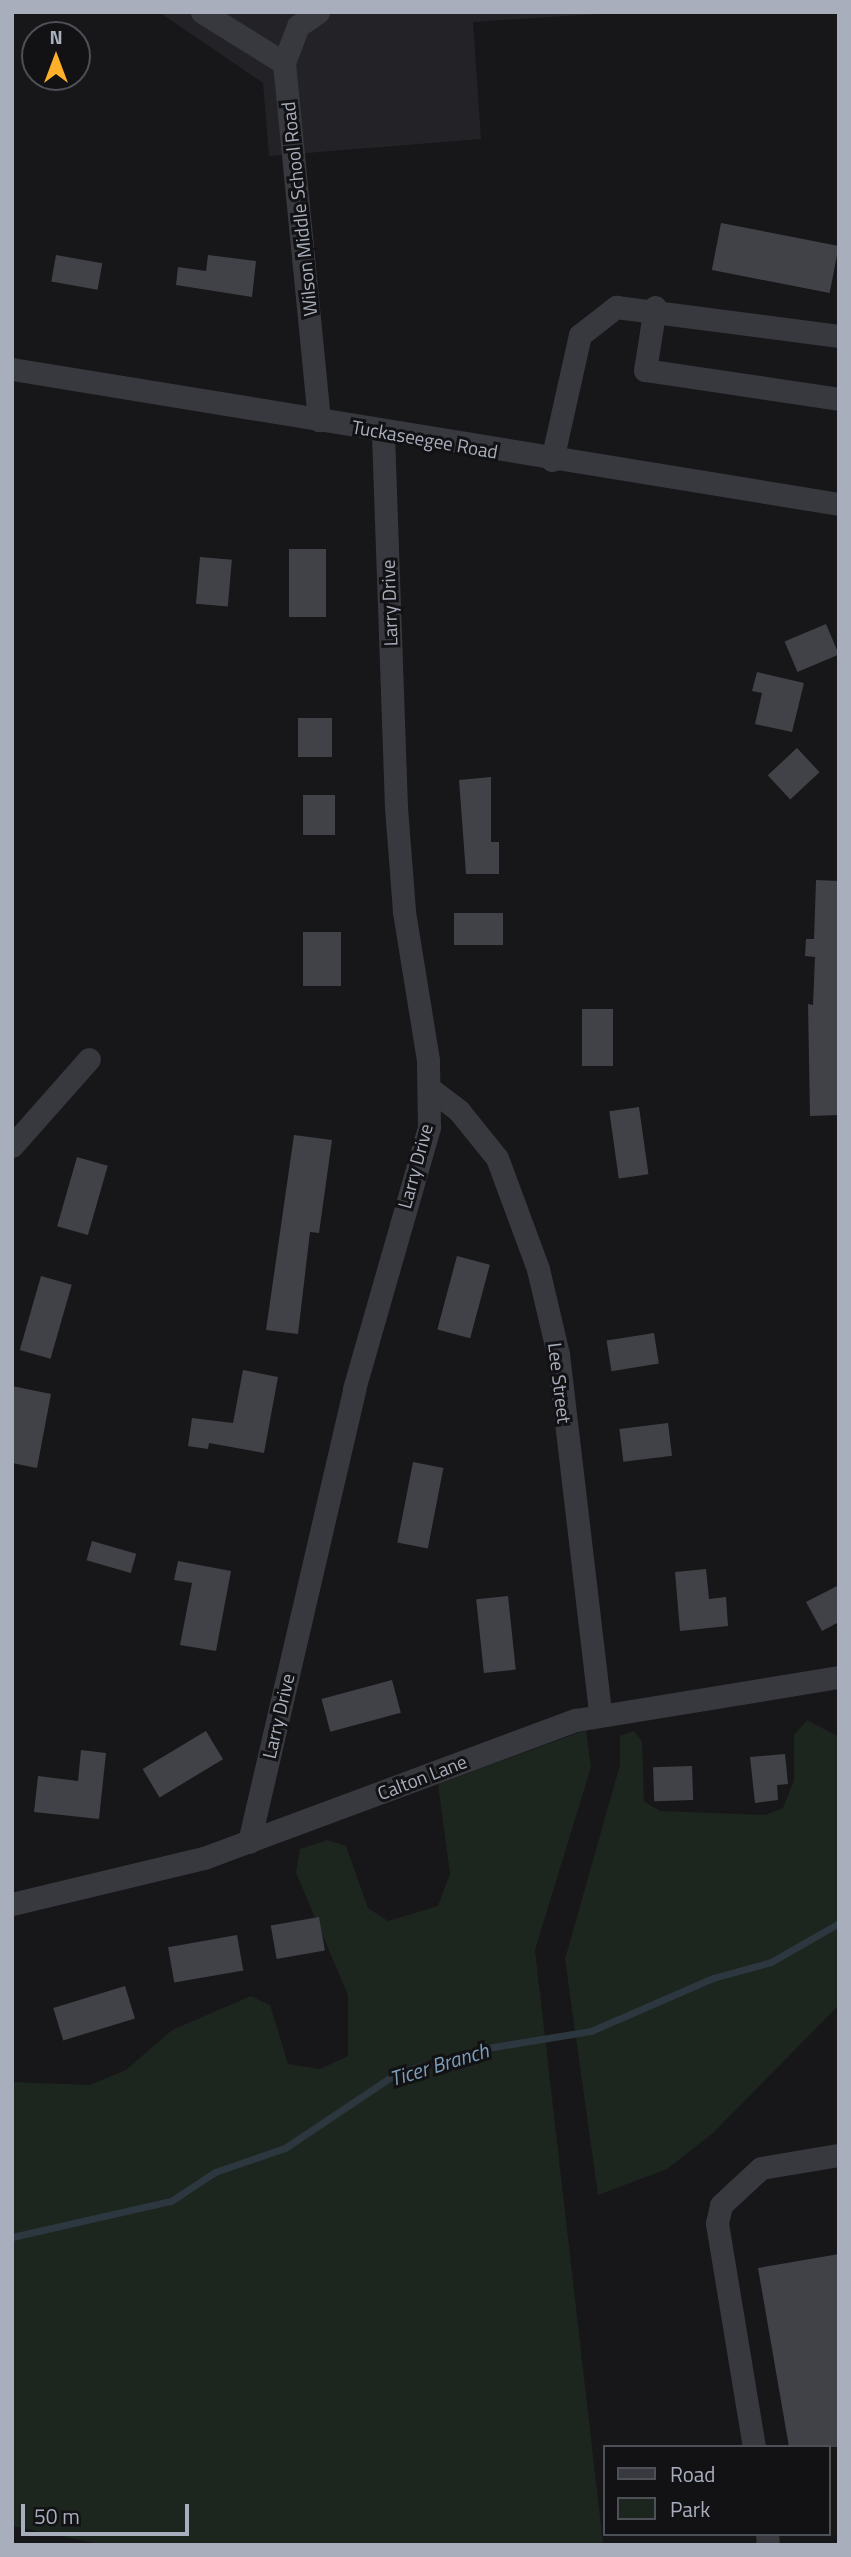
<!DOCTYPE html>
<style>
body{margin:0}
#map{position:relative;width:851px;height:2557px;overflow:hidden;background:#17171a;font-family:"Titillium Web",sans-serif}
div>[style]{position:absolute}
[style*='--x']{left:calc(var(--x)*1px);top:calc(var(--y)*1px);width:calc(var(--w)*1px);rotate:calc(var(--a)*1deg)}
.built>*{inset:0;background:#232327}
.green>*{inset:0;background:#1c251e}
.stream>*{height:7px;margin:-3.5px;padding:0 3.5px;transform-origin:3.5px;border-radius:3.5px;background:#2c373f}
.building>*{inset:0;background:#414247;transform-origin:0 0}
.minor>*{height:23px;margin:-11.5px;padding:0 11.5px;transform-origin:11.5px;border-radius:11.5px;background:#38393f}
span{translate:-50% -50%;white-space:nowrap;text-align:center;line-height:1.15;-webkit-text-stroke:6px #121215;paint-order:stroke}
.street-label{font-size:19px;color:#a8aebb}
.water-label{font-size:21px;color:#7c9eb9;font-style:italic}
.frame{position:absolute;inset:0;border:14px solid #a8aebb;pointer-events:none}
.legend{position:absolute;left:603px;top:2445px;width:228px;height:91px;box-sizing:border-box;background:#121215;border:2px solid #4e5057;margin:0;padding:9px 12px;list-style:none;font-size:21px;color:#a8aebb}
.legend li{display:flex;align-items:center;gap:14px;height:35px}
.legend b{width:35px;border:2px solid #4e5057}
.north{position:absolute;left:21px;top:21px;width:70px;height:70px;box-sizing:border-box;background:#121215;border:2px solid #4e5057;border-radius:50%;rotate:0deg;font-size:19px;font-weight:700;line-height:28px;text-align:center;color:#a8aebb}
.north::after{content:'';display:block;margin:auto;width:24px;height:32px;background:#ffb02a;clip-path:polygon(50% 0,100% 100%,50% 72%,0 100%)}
.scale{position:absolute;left:21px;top:2504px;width:168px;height:32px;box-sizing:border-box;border:4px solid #a8aebb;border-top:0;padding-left:9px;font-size:21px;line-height:24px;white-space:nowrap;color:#a8aebb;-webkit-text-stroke:5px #121215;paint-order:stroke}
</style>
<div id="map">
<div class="built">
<div style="clip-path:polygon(159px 12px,628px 12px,473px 22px,481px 139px,269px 156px,263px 83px)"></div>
</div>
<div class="green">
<div style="clip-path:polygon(807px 1720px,839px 1737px,839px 2005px,713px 2133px,667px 2169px,598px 2195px,565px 1959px,620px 1765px,620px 1736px,634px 1731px,642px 1742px,644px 1802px,661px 1811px,765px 1815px,783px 1808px,794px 1780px,794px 1735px)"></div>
<div style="clip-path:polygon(586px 1730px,591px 1767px,535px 1950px,603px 2543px,105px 2545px,12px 2526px,12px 2082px,90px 2085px,126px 2070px,172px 2030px,251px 1996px,270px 2005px,288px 2064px,320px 2069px,348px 2056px,348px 1995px,296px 1873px,300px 1849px,327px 1840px,346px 1846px,368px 1908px,388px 1921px,438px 1906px,450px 1874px,438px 1784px)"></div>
</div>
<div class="stream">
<div style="--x:12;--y:2237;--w:163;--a:-12.8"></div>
<div style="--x:171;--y:2201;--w:53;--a:-33.4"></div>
<div style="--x:215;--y:2172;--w:74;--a:-18.9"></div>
<div style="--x:285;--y:2148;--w:135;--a:-33.8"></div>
<div style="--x:397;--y:2073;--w:99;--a:-15.2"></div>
<div style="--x:493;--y:2047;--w:99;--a:-9.3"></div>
<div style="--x:591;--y:2031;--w:133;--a:-23.5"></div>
<div style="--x:713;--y:1978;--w:60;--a:-15.4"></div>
<div style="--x:771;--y:1962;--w:78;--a:-29.8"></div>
</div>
<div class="building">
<div style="left:721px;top:223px;width:120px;height:48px;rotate:11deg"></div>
<div style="left:56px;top:255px;width:47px;height:27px;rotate:10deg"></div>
<div style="clip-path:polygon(208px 255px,256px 261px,252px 297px,176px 285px,178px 267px,206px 271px)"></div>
<div style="left:289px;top:549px;width:37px;height:68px"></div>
<div style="left:200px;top:557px;width:32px;height:47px;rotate:5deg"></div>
<div style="left:826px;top:624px;width:33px;height:45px;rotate:67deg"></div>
<div style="clip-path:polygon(757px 672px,804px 683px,792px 732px,755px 724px,762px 693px,752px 691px)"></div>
<div style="left:298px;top:718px;width:34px;height:39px"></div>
<div style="left:797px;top:748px;width:33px;height:40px;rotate:47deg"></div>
<div style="clip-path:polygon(491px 777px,491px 842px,499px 842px,499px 874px,466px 874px,459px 780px)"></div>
<div style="left:303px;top:795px;width:32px;height:40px"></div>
<div style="clip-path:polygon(816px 880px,839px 881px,839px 1115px,810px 1116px,808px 1004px,813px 1005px,815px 957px,805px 956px,806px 939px,814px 939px)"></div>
<div style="left:454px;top:913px;width:49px;height:32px"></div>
<div style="left:303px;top:932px;width:38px;height:54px"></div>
<div style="left:582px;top:1009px;width:31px;height:57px"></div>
<div style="left:639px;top:1107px;width:68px;height:30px;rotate:82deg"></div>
<div style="clip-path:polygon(294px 1135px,332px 1140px,319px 1233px,310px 1232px,298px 1334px,266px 1330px)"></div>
<div style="left:77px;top:1157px;width:32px;height:72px;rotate:16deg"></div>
<div style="left:457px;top:1256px;width:34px;height:76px;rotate:15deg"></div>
<div style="left:41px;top:1276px;width:32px;height:77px;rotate:16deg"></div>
<div style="left:654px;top:1333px;width:31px;height:48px;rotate:81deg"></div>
<div style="clip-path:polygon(243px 1370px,278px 1377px,264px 1453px,209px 1443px,208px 1449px,188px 1446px,192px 1418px,233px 1423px)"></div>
<div style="clip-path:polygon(12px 1386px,51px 1394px,37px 1468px,12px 1463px)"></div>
<div style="left:668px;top:1423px;width:33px;height:49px;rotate:83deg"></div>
<div style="left:413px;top:1462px;width:31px;height:82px;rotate:11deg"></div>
<div style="left:92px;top:1541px;width:46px;height:20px;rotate:16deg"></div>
<div style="clip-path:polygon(178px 1561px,231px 1571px,216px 1651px,180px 1645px,192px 1583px,174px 1580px)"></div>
<div style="clip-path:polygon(706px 1569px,709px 1599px,726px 1597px,728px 1626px,680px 1631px,675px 1572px)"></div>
<div style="clip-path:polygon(839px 1585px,839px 1622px,822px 1631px,806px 1602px)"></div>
<div style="left:508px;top:1596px;width:74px;height:32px;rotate:84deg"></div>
<div style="left:392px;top:1680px;width:34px;height:73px;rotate:75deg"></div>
<div style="left:206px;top:1731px;width:33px;height:74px;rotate:59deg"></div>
<div style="clip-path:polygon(81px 1750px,106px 1753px,99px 1819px,34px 1812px,38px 1776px,78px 1781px)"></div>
<div style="clip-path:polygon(785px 1754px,788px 1784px,777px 1785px,778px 1800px,755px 1803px,750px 1757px)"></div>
<div style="left:692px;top:1766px;width:34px;height:39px;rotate:88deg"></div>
<div style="left:319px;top:1917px;width:34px;height:49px;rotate:80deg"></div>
<div style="left:237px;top:1935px;width:36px;height:70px;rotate:80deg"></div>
<div style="left:125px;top:1986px;width:34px;height:75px;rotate:73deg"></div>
<div style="clip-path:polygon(839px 2254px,839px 2447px,789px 2447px,758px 2268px)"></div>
</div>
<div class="minor">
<div style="--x:202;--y:12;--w:97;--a:31.9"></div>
<div style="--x:318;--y:12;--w:24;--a:145"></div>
<div style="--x:298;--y:26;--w:40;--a:111"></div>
<div style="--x:284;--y:63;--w:359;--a:84.4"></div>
<div style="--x:655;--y:307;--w:64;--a:99"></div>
<div style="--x:645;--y:370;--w:196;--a:8.5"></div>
<div style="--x:12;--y:369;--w:838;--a:9.27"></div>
<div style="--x:552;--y:460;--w:128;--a:-77.4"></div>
<div style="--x:580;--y:335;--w:46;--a:-37.9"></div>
<div style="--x:616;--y:307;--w:225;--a:7.4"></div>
<div style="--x:429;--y:1088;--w:38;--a:37"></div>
<div style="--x:459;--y:1111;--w:60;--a:51"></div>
<div style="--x:497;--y:1158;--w:118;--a:69.7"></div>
<div style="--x:538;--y:1269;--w:87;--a:76.8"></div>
<div style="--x:558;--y:1354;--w:362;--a:83.3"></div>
<div style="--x:12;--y:1146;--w:116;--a:-48.5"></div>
<div style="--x:249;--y:1842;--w:465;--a:-76.9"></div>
<div style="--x:354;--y:1389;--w:273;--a:-74"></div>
<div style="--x:429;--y:1127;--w:67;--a:-90.9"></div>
<div style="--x:428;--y:1060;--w:151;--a:-99.2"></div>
<div style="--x:404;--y:911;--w:104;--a:-94.4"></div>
<div style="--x:396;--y:807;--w:376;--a:-92"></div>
<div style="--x:12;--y:1904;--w:197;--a:-13.5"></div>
<div style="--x:204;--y:1858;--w:397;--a:-20.4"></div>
<div style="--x:576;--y:1720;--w:266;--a:-9.3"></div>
<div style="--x:754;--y:2447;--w:227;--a:-99.4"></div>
<div style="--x:717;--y:2223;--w:18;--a:-77"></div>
<div style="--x:721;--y:2205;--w:54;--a:-42.8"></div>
<div style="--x:761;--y:2168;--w:79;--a:-9.5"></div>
<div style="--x:767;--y:2534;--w:11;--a:85"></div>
</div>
<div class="street-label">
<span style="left:299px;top:209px;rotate:-96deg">Wilson Middle School Road</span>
<span style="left:425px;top:439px;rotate:10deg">Tuckaseegee Road</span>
<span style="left:389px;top:603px;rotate:-92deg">Larry Drive</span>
<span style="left:415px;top:1166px;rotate:-75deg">Larry Drive</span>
<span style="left:560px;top:1383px;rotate:83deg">Lee Street</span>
<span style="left:278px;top:1716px;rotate:-77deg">Larry Drive</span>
<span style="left:422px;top:1777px;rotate:-21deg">Calton Lane</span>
</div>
<div class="water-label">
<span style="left:439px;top:2064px;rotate:-17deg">Ticer Branch</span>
</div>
<div class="frame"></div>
<ul class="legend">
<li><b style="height:9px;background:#38393f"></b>Road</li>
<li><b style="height:19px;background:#1c251e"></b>Park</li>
</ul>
<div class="north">N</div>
<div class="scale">50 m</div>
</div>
